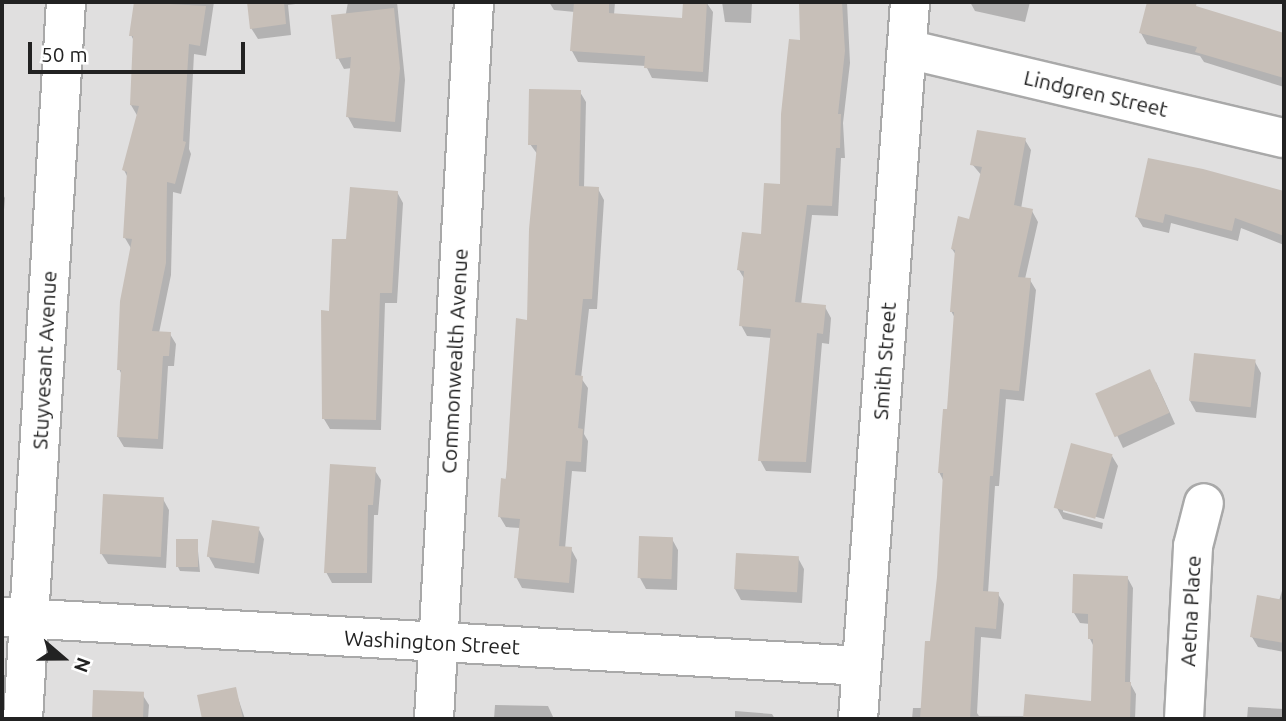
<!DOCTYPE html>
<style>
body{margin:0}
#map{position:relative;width:1286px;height:721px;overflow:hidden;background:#f2efe9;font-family:Ubuntu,sans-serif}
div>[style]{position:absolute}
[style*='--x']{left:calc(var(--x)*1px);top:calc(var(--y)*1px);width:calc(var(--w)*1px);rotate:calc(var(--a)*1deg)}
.residential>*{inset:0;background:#e0dfdf;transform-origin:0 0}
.shadow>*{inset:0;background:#0003}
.building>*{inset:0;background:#c7bfb8;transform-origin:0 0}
.roads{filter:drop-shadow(2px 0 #a9a9a9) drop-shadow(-2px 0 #a9a9a9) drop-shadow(0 2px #a9a9a9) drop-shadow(0 -2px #a9a9a9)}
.minor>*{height:38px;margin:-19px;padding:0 19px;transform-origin:19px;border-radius:19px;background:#fff}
span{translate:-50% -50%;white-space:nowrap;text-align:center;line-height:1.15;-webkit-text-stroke:7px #fff;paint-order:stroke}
.street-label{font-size:21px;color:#222}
.frame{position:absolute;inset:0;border:4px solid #222;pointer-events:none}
.north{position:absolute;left:28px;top:623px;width:70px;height:70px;-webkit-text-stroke:5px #fff;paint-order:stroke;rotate:110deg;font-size:19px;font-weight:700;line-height:28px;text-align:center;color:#222}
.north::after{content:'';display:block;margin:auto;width:24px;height:32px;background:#222;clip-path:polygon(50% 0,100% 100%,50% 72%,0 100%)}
.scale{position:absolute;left:28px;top:42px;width:217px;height:32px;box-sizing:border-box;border:4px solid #222;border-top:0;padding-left:9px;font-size:21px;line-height:24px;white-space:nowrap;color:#222;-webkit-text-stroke:5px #fff;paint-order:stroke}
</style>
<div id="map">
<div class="residential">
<div style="left:2px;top:2px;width:1282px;height:717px"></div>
</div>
<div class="shadow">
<div style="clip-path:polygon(136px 2px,214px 2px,206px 56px,194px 54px,189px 149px,191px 154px,181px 194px,173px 192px,171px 275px,159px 333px,170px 334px,176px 344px,174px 366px,168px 366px,163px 449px,124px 447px,118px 437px,122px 375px,119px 369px,132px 250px,125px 238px,128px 178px,124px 170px,138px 117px,131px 105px,134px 41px,131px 35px)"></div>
<div style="clip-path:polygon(248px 2px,302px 2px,303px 3px,288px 5px,291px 35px,258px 39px,251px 28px)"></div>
<div style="clip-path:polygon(348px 2px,397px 2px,405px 80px,401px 132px,354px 128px,348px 117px,352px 68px,344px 69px,338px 58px)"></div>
<div style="clip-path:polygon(549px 2px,615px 2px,614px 15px,683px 20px,685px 2px,706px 2px,713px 12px,708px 82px,652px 78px,646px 66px,578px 62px,572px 51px,575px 12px,554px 10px)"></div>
<div style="clip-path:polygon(722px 2px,752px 2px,751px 23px,725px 22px)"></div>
<div style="clip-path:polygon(800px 2px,847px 2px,850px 63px,843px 123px,845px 158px,841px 158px,838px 216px,812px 215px,801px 305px,825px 307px,831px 318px,829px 344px,822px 343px,811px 473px,766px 471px,760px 460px,772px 338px,747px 336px,741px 325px,745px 280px,739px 270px,762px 236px,781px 186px,802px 42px)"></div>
<div style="clip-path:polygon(970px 2px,1030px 2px,1025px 22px,975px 11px)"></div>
<div style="clip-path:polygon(1148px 2px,1182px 9px,1184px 5px,1284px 35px,1284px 87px,1204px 62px,1200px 56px,1147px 44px,1141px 33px)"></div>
<div style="clip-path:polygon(2px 69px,3px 71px,2px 106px)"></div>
<div style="clip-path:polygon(580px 92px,586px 102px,584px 188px,598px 189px,604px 200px,597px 309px,589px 309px,581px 378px,588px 388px,584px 434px,588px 441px,586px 472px,572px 471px,565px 549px,571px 549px,577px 560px,574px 593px,522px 588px,516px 577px,520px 528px,506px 527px,500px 517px,529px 321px,538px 155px,530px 144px)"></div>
<div style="clip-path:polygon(1025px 140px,1031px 150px,1021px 209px,1032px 211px,1038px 222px,1025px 279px,1030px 280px,1036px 290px,1024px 401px,1006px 399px,999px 486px,995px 486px,988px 593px,998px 594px,1004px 604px,1001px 639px,981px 637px,977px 713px,979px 716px,1025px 716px,1092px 703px,1094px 647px,1090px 639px,1090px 624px,1080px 623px,1074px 613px,1127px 577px,1133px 588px,1130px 683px,1136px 694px,1135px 719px,912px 719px,913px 708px,923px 708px,938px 577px,944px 482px,939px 472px,949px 411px,955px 318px,951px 311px,956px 255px,952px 249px,970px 221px,982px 176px,972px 164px)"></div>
<div style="clip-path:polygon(1203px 170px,1284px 192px,1284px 245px,1241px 228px,1238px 241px,1171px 223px,1169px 233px,1143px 227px,1137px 217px)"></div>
<div style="clip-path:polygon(397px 192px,403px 203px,397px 303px,385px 303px,381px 430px,330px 429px,324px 419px,347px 241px)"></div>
<div style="clip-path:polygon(2px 193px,5px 198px,3px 222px,2px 222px)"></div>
<div style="clip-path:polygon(1255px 362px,1261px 373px,1256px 418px,1196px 412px,1190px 401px)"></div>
<div style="clip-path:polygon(1156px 382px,1175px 424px,1123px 448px,1098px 395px)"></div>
<div style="clip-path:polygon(1112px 456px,1118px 466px,1104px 519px,1063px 508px,1063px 512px,1103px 523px,1102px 529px,1063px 519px,1057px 508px)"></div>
<div style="clip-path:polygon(374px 469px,381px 480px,378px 515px,374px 515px,372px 583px,332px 583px,326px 572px)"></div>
<div style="clip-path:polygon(163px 499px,169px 510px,166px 568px,108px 564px,101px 553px)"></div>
<div style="clip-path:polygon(258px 528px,264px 539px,259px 574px,215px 568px,209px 557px)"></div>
<div style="clip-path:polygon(672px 539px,678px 550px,677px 590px,646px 589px,640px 578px)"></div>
<div style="clip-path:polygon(197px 541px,200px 572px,180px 571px,178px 567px)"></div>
<div style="clip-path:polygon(798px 558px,804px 569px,802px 603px,741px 600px,735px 589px)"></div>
<div style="clip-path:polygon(1284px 584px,1284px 652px,1258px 647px,1252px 637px,1279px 601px)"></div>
<div style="clip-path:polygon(235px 689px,245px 719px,204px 719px,199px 696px)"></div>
<div style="clip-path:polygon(95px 692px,142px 694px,149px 705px,148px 719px,94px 719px)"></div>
<div style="clip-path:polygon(495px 705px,548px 706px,554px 719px,494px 719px)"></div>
<div style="clip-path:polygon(1248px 707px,1284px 709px,1284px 719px,1247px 719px)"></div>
<div style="clip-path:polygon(735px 711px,772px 714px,775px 719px,735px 719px)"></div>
</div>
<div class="building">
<div style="clip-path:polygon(134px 2px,206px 6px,200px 46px,189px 44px,183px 141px,186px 142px,175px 184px,167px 182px,166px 263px,152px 331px,171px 332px,169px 356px,163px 356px,158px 439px,117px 437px,121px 370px,117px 370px,120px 301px,132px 239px,123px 238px,127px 172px,122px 170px,139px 106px,130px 105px,133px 36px,129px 36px)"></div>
<div style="clip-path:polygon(247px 2px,284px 2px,286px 24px,250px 29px)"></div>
<div style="clip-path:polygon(574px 2px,609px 2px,609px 13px,682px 18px,683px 2px,707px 2px,703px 72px,644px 68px,645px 56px,570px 51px)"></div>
<div style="clip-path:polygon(799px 2px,842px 2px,845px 51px,838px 114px,841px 114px,840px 148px,836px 148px,832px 206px,807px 205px,795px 302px,826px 305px,823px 334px,817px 333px,806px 462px,758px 461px,771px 329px,739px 326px,744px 271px,737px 270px,742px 232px,761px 234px,764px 183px,780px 184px,781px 114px,789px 39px,800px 40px)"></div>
<div style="clip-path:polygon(1147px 2px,1197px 2px,1196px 6px,1284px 33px,1284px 78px,1195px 52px,1197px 47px,1139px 33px)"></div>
<div style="clip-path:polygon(394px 8px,400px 68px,395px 122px,346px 117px,351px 57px,336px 59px,331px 15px)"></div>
<div style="clip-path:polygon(529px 89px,581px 90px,579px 186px,599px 187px,592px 299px,583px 299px,575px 375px,583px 376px,578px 428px,583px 429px,581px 462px,566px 461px,559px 546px,572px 547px,569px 583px,514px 578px,520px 519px,498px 517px,501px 478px,506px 479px,516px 318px,527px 320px,529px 229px,537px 145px,528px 145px)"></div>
<div style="clip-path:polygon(977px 130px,1026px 138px,1014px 205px,1033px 209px,1018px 277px,1031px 278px,1019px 391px,1000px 389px,993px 476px,990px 476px,983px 591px,999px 592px,996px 629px,975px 627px,970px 719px,920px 719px,925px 641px,930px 641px,937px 577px,943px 473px,938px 473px,943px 409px,947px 409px,954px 312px,950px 312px,955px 250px,951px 249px,958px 216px,969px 219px,982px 167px,970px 165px)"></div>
<div style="clip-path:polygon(1148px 158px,1203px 169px,1284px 191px,1284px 236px,1235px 218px,1232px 231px,1165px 214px,1163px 223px,1135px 217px)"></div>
<div style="clip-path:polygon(350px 187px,398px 191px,392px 293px,380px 293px,376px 420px,322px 419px,321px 310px,329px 311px,332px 239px,346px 239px)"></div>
<div style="left:1194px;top:353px;width:62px;height:48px;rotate:6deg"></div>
<div style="left:1150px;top:369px;width:48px;height:60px;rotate:66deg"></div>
<div style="left:1071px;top:443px;width:43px;height:67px;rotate:15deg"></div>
<div style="clip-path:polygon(330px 464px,376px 467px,373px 505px,368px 505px,367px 573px,324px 573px)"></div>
<div style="left:103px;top:494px;width:61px;height:60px;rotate:3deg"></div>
<div style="left:212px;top:520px;width:48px;height:37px;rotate:8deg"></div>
<div style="left:639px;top:536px;width:34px;height:42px;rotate:2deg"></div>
<div style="left:176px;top:539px;width:22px;height:28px"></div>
<div style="left:736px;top:553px;width:63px;height:36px;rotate:3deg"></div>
<div style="clip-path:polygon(1073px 574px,1128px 576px,1125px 682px,1131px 682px,1130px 719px,1023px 719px,1025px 694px,1091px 701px,1093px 639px,1088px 639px,1088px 614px,1072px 613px)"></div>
<div style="clip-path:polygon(1257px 595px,1284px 600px,1284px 643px,1250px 637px)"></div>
<div style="clip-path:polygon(236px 687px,243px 719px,202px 719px,197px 695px)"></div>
<div style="left:93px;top:690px;width:51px;height:29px;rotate:2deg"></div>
</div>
<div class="roads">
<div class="minor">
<div style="--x:907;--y:49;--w:387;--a:13.3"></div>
<div style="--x:2;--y:617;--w:861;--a:3.26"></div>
<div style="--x:23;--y:719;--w:718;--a:-86.57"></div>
<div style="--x:434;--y:719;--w:718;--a:-86.81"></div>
<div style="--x:858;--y:719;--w:719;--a:-85.85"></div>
<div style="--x:1184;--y:719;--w:173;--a:-87"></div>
<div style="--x:1193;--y:546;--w:44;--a:-75.7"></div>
</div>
</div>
<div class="street-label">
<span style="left:1096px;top:93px;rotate:13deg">Lindgren Street</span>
<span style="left:44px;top:360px;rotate:-87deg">Stuyvesant Avenue</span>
<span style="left:454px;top:361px;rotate:-87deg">Commonwealth Avenue</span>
<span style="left:884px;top:361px;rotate:-86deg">Smith Street</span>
<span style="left:1190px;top:611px;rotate:-87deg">Aetna Place</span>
<span style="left:432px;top:642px;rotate:3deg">Washington Street</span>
</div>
<div class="frame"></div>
<div class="north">N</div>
<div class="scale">50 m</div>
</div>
